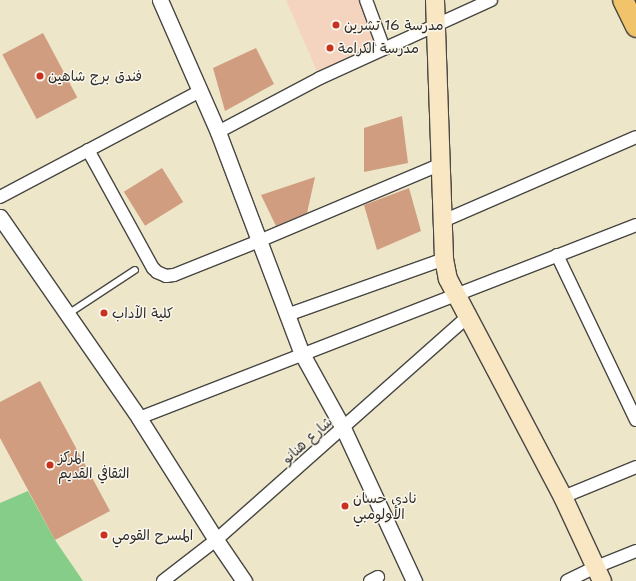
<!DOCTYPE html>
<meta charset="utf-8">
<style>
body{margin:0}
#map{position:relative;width:636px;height:581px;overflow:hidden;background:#ede6c8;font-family:"Shantell Sans","Playpen Sans Arabic",sans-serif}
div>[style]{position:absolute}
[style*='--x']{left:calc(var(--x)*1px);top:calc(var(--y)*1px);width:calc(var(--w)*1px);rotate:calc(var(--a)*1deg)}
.built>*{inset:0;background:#f4d4bf}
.green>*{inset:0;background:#85cd88}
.building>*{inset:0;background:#d09d80;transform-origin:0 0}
.roads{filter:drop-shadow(1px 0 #484743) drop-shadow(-1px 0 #484743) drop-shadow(0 1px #484743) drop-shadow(0 -1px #484743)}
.service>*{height:6px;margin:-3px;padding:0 3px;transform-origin:3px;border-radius:3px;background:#fff}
.minor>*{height:12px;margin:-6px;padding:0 6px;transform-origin:6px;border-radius:6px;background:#fff}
.tertiary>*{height:15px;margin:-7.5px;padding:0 7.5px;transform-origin:7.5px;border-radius:7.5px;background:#fff}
.secondary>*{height:18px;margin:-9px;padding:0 9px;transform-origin:9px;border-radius:9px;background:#f9e7c3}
.primary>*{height:20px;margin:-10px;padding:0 10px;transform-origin:10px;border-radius:10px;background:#f1c36a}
.dots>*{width:11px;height:11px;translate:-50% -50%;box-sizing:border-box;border:2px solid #fbf7ec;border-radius:50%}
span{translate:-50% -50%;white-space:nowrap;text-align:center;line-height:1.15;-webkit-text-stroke:3px #fbf7ec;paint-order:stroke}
.poi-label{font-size:14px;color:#2b2b2b}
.left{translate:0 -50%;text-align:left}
.street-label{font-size:14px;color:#2b2b2b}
</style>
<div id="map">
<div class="built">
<div style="clip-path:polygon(286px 0,366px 0,384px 49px,320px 78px)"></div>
</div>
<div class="green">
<div style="clip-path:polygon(28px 491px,55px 540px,83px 581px,0 581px,0 503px)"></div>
</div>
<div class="building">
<div style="left:43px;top:33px;width:73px;height:46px;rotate:62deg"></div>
<div style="clip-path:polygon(256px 48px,274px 84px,225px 111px,213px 68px)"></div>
<div style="clip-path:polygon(402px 116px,408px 163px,364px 172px,364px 128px)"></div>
<div style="left:162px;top:168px;width:40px;height:45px;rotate:58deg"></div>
<div style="clip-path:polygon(315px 177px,307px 213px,276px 226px,261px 195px)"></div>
<div style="clip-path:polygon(409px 188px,421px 231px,377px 250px,364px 205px)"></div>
<div style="clip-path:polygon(40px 381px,110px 511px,55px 540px,0 438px,0 402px)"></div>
</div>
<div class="roads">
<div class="service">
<div style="--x:68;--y:314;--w:80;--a:-33.3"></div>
</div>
<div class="minor">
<div style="--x:366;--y:0;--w:52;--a:69.8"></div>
<div style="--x:218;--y:132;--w:115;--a:-27.9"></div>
<div style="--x:320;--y:78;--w:188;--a:-24.5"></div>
<div style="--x:88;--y:150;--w:135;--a:61.2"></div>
<div style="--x:153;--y:268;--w:6;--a:45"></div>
<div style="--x:157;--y:272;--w:10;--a:24"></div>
<div style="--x:166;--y:276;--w:8;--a:-7"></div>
<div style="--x:174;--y:275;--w:92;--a:-21.8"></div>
<div style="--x:259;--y:241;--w:198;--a:-22.9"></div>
<div style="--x:0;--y:197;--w:226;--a:-27.9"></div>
<div style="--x:443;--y:221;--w:210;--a:-23.5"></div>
<div style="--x:557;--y:255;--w:183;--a:64.4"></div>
<div style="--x:287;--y:315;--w:167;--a:-19.6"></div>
<div style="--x:139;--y:418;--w:533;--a:-21.22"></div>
<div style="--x:563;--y:497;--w:79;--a:-22.3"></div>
<div style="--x:163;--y:581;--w:67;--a:-37.7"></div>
<div style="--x:216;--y:540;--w:336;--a:-41.6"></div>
<div style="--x:370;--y:581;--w:9;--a:-27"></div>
<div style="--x:567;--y:581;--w:32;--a:-26"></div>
<div style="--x:596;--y:567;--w:43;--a:-21.8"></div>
</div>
<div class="tertiary">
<div style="--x:160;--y:0;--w:144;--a:66.3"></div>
<div style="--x:218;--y:132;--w:237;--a:69.3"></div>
<div style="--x:302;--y:354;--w:85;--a:61"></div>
<div style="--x:343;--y:428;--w:169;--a:65.1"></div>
<div style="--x:0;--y:217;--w:244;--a:55.3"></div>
<div style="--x:139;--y:418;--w:144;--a:57.7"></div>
<div style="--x:216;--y:540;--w:50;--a:55.7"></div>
</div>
<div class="secondary">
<div style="--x:435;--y:0;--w:259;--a:88"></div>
<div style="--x:444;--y:259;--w:20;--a:79"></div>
<div style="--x:448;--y:279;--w:246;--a:62.2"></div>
<div style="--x:563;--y:497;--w:93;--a:65.1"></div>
</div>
<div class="primary">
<div style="--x:623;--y:0;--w:30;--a:64"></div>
</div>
</div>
<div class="dots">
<div style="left:336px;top:25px;background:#c8321e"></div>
<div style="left:330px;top:48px;background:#c8321e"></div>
<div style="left:40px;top:76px;background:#c8321e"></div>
<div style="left:104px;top:313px;background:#c8321e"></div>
<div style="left:50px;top:465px;background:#c8321e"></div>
<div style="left:345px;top:506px;background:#c8321e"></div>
<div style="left:104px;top:535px;background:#c8321e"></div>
</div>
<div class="poi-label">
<span class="left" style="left:344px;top:25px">مدرسة 16 تشرين</span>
<span class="left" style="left:338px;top:48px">مدرسة الكرامة</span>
<span class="left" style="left:48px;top:76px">فندق برج شاهين</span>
<span class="left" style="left:112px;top:313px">كلية الآداب</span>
<span class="left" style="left:58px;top:465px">المركز<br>الثقافي القديم</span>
<span class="left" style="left:353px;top:506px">نادي حسان<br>الأولومبي</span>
<span class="left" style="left:112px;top:535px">المسرح القومي</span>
</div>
<div class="street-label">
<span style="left:307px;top:440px;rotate:-42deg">شارع هنانو</span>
</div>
</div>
